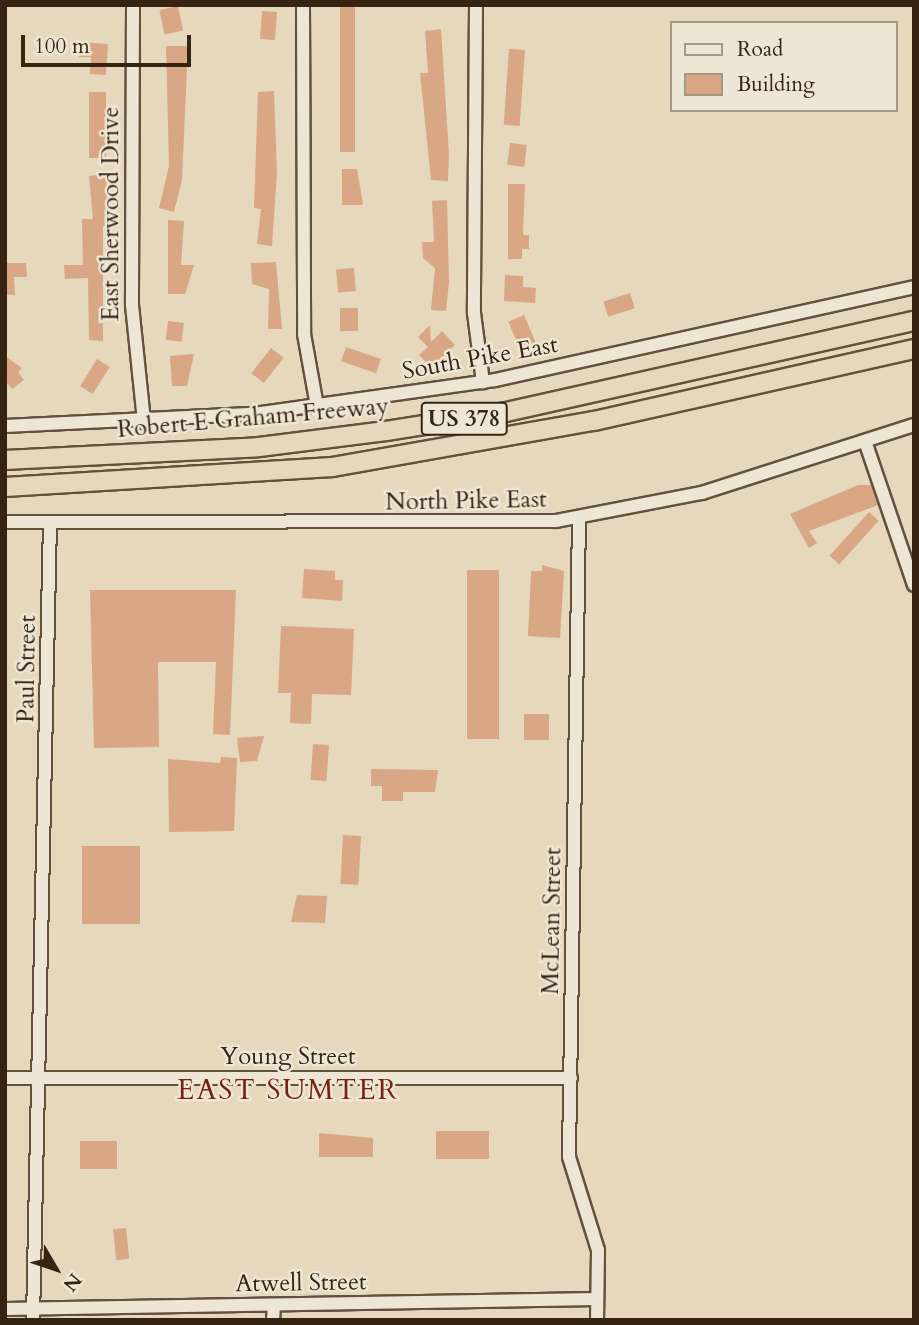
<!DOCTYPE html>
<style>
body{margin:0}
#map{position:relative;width:919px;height:1325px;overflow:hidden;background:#e5d8bd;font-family:Cardo,serif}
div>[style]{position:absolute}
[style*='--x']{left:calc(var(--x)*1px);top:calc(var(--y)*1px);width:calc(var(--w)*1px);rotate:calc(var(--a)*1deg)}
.building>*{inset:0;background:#d9a783;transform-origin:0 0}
.roads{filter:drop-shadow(2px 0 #62513d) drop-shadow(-2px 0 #62513d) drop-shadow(0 2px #62513d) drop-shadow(0 -2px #62513d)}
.minor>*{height:12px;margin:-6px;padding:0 6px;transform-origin:6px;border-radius:6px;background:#eee6d4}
.highway>*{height:18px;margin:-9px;padding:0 9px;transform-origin:9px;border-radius:9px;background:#e5d8bd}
span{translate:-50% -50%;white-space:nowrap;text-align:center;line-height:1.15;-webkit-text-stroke:5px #eee6d4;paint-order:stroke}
.shield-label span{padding:2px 5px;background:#eee6d4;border:2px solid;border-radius:5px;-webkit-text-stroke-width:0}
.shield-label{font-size:23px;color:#362412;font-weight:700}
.street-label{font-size:24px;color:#362412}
.quarter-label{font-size:28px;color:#7a1f14;letter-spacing:2px}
.frame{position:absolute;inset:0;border:7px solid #362412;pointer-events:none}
.legend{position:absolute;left:670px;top:21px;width:228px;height:91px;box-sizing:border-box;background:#eee6d4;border:2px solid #a49886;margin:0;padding:9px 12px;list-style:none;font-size:21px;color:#362412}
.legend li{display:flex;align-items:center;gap:14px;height:35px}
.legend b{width:35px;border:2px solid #a49886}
.north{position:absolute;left:21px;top:1234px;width:70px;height:70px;-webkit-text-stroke:5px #eee6d4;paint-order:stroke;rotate:129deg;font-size:19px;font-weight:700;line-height:28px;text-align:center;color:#362412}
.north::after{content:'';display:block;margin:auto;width:24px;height:32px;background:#362412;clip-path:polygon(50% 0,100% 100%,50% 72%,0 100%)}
.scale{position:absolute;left:21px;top:35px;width:170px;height:32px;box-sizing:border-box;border:4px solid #362412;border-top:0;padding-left:9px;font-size:21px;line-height:24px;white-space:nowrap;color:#362412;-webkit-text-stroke:5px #eee6d4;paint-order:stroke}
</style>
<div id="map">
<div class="building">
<div style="left:340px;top:5px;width:15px;height:147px"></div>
<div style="left:178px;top:6px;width:25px;height:19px;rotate:78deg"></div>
<div style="left:262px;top:11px;width:15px;height:28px;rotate:4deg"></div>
<div style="clip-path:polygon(441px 29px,449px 155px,448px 181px,431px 180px,420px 73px,428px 73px,425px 31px)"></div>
<div style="clip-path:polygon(80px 42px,108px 44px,106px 75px,90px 74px,91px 57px,79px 57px)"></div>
<div style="clip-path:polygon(166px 46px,188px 46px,182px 180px,174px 212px,159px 208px,169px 166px)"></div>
<div style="left:509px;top:49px;width:16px;height:76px;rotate:4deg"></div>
<div style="clip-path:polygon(274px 91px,277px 173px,272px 246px,257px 244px,261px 209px,254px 208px,258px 92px)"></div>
<div style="left:89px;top:92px;width:17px;height:66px"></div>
<div style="left:510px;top:143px;width:17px;height:22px;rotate:7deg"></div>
<div style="clip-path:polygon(342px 169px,357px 169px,363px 205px,342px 205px)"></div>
<div style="clip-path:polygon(106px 174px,109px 216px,117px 216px,117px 226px,103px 226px,103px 341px,89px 340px,88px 278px,65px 279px,64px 265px,83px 265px,82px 219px,93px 219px,89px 176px)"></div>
<div style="clip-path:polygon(508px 184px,525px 184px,523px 235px,529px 235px,529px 249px,522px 249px,522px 259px,508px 259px)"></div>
<div style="clip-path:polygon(447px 200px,449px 282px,446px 311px,431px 310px,435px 268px,423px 258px,422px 242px,434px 242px,432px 201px)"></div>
<div style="clip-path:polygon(168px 220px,184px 221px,181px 265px,194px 265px,185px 294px,168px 294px)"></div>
<div style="clip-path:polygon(276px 262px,282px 329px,268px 329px,269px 289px,252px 284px,251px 263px)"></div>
<div style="clip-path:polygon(5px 263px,26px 263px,27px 277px,14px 277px,15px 295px,5px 295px)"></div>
<div style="left:354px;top:268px;width:23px;height:18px;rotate:85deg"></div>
<div style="clip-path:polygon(505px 275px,523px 276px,523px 287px,536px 288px,535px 303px,504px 301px)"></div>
<div style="left:630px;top:293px;width:16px;height:28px;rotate:72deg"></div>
<div style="left:340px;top:308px;width:18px;height:23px"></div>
<div style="left:524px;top:315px;width:30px;height:17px;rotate:67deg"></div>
<div style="left:168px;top:321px;width:16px;height:19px;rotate:7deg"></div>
<div style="clip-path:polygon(430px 325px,431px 342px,442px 331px,455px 345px,432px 368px,419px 355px,428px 347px,418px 337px)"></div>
<div style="left:346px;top:347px;width:37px;height:15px;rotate:19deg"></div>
<div style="left:271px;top:348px;width:16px;height:32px;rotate:38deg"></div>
<div style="clip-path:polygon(194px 354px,187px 386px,172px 386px,170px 356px)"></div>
<div style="clip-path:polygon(5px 356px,22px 368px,18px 372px,24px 380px,12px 389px,5px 381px)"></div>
<div style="left:97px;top:359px;width:15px;height:32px;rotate:32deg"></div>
<div style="clip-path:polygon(858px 485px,871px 485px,878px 505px,809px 531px,817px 543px,809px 548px,790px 514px)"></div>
<div style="left:869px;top:512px;width:13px;height:59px;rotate:42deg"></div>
<div style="clip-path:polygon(542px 565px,564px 571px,560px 638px,528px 636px,531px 571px,542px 571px)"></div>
<div style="clip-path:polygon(304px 569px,335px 571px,335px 580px,343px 580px,342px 601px,302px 598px)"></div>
<div style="left:467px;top:570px;width:32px;height:169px"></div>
<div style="clip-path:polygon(90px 590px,236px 590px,230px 735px,213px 734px,216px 662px,158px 662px,159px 747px,94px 748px)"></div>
<div style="clip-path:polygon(281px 626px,354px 629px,351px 695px,312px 694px,311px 724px,290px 723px,291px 693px,278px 693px)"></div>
<div style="left:524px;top:714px;width:25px;height:26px"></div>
<div style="clip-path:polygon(264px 736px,257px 761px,240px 762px,237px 738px)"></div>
<div style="left:313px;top:744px;width:16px;height:36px;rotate:4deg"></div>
<div style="clip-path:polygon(221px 757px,237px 758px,234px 831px,169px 832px,168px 759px,220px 763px)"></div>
<div style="clip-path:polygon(371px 769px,438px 770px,435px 792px,403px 792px,403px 801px,382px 801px,382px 786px,371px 786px)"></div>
<div style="left:343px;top:835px;width:18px;height:49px;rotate:3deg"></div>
<div style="left:82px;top:846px;width:58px;height:78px"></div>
<div style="clip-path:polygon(297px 895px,327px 896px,325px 923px,291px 922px)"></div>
<div style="left:436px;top:1131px;width:53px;height:28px"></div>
<div style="clip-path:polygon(319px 1133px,373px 1138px,373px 1157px,319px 1157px)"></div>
<div style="left:80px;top:1141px;width:37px;height:28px"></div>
<div style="left:126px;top:1228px;width:31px;height:13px;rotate:84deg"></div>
</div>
<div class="roads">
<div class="minor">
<div style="--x:133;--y:5;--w:300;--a:90.2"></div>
<div style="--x:132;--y:305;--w:118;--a:84.1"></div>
<div style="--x:303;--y:5;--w:329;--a:89.8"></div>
<div style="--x:304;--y:334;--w:73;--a:79.8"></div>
<div style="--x:476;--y:5;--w:308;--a:90.4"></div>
<div style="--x:474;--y:313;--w:70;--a:82.6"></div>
<div style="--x:5;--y:426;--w:249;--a:-2.8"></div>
<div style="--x:254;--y:414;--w:243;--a:-8"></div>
<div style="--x:495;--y:380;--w:429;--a:-12.5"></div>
<div style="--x:865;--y:441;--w:152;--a:71.2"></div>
<div style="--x:579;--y:518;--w:639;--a:90.9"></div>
<div style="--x:569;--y:1157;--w:97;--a:72.7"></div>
<div style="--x:598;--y:1250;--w:70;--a:90.8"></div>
<div style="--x:5;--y:522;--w:551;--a:-0.1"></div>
<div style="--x:556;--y:521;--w:149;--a:-10.9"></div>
<div style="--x:702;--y:493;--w:223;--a:-17.8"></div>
<div style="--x:5;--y:1078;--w:566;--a:0"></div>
<div style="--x:5;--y:1309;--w:592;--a:-0.97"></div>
<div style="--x:33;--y:1320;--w:798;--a:-88.78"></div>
<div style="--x:273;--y:1320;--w:15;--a:-86"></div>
</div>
<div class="highway">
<div style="--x:5;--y:460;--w:254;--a:-2.9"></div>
<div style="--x:259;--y:447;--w:128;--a:-7.2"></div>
<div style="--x:386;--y:431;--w:121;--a:-9"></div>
<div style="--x:506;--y:412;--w:418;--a:-12.6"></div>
<div style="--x:5;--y:487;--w:328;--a:-3.5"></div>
<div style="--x:332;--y:467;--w:266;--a:-10"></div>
<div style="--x:594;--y:421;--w:328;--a:-12.7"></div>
</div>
</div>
<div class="shield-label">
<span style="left:464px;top:419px">US 378</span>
</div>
<div class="street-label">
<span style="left:111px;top:214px;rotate:-90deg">East Sherwood Drive</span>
<span style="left:480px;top:358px;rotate:-10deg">South Pike East</span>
<span style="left:253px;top:418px;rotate:-5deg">Robert E Graham Freeway</span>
<span style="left:466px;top:501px;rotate:-1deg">North Pike East</span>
<span style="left:27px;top:669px;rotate:-89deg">Paul Street</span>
<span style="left:552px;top:921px;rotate:-89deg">McLean Street</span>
<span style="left:288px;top:1057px">Young Street</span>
<span style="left:301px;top:1283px;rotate:-1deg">Atwell Street</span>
</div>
<div class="quarter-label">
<span style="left:288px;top:1090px">EAST SUMTER</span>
</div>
<div class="frame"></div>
<ul class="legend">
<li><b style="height:9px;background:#eee6d4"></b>Road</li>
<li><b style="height:19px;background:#d9a783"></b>Building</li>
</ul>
<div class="north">N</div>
<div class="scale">100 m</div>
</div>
